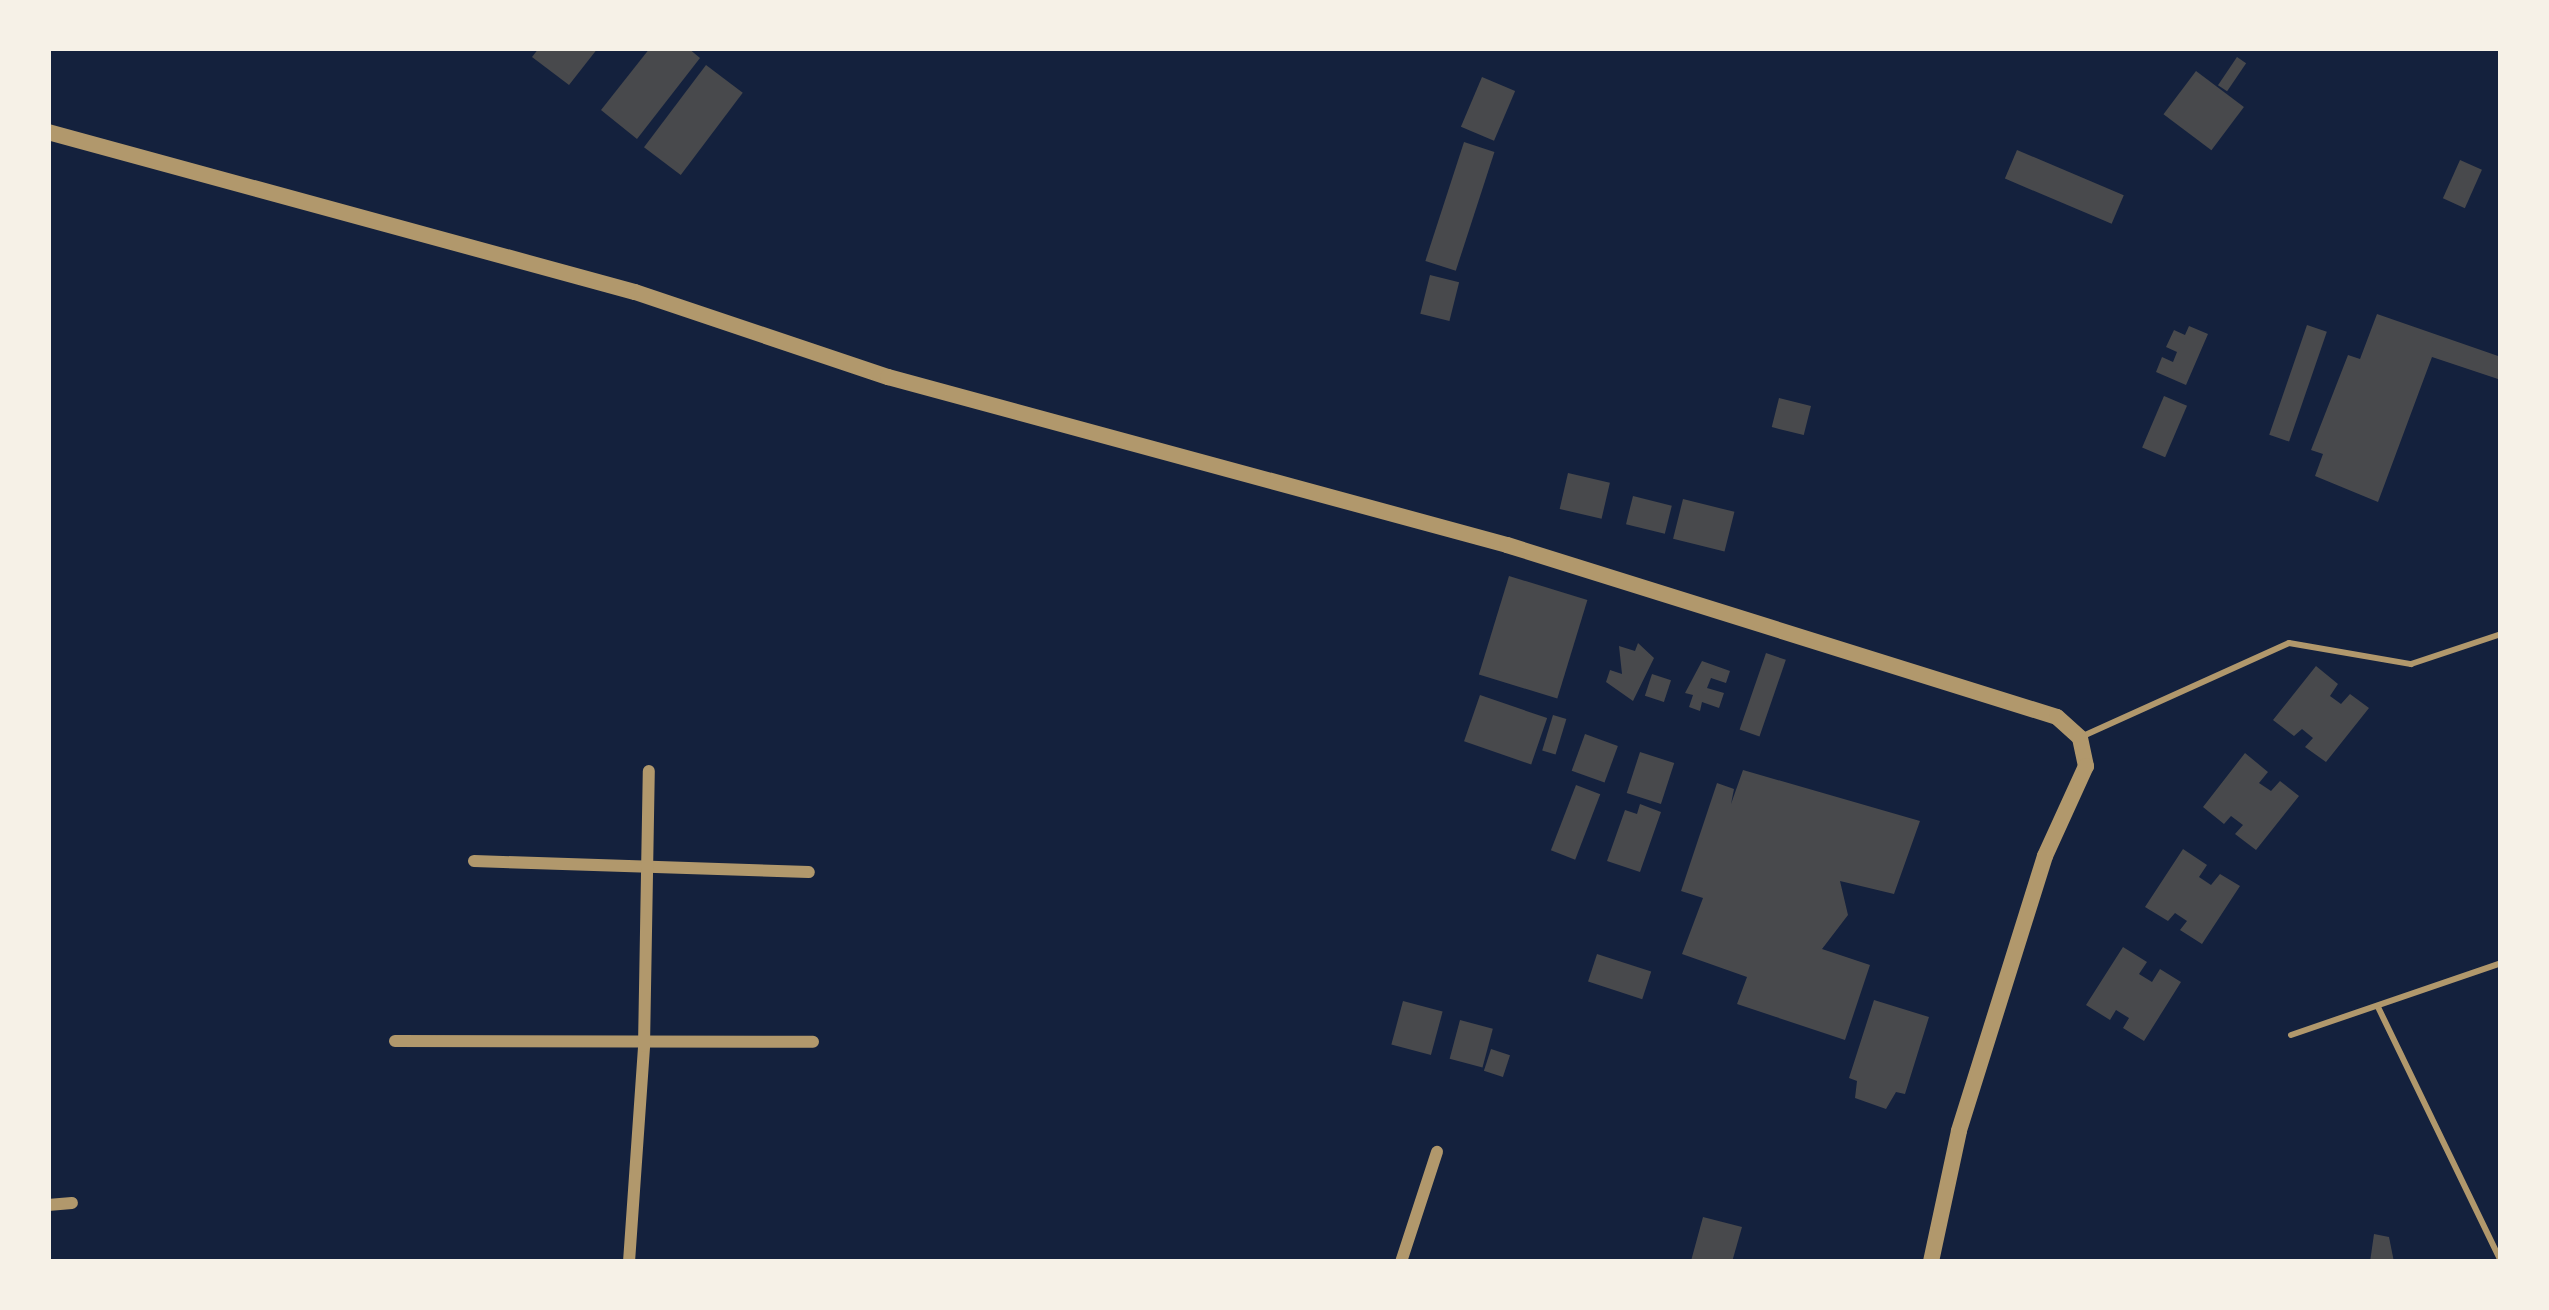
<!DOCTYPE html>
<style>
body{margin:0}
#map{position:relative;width:2549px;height:1310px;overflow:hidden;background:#14213d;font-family:Roboto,sans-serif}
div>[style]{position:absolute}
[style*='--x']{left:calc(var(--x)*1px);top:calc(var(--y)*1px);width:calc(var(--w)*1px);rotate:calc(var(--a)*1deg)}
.building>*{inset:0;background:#48494c;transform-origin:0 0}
.service>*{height:6px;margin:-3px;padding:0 3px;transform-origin:3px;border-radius:3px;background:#b1986c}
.minor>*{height:12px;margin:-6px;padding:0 6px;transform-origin:6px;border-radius:6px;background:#b1986c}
.tertiary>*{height:16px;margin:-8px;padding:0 8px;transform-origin:8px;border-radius:8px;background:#b1986c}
span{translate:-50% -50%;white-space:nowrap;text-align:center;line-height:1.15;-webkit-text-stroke:12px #f6f1e7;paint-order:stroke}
.frame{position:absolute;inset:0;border:51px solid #f6f1e7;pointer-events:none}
</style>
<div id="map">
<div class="building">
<div style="clip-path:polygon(539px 48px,598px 48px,569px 85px,532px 57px)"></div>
<div style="clip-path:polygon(650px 48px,688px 48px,700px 58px,637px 139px,601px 110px)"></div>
<div style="left:2237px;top:57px;width:11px;height:34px;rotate:34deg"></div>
<div style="left:706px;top:65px;width:46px;height:103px;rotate:37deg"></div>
<div style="left:2196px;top:71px;width:60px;height:54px;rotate:37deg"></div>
<div style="left:1482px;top:77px;width:36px;height:54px;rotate:23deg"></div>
<div style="left:1464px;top:142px;width:32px;height:125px;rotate:18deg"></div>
<div style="left:2017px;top:150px;width:116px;height:31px;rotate:23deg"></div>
<div style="left:2460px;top:160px;width:24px;height:42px;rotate:24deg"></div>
<div style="left:1430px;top:275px;width:30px;height:40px;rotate:14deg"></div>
<div style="clip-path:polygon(2377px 314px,2501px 357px,2498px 379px,2432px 357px,2378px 502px,2315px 476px,2323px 454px,2311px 450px,2348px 355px,2360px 359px)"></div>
<div style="left:2307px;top:325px;width:21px;height:116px;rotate:19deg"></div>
<div style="clip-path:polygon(2189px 326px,2208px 334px,2186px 385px,2156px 372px,2162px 357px,2173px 362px,2177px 352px,2166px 347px,2174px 330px,2185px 335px)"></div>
<div style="left:2164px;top:396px;width:25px;height:56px;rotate:23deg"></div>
<div style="left:1779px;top:398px;width:33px;height:30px;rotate:14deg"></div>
<div style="left:1568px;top:473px;width:43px;height:37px;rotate:13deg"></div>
<div style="left:1633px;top:496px;width:40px;height:29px;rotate:14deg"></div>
<div style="left:1683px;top:499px;width:53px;height:41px;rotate:14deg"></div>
<div style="left:1509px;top:576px;width:82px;height:103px;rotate:17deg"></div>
<div style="clip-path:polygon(1638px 643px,1654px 658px,1633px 701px,1606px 682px,1610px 670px,1622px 674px,1619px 646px,1635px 651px)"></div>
<div style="left:1766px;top:653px;width:21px;height:81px;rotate:19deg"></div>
<div style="clip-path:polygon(1702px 661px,1730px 671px,1726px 683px,1711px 678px,1707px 688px,1724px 693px,1719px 708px,1702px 702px,1700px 711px,1689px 707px,1693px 695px,1685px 693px)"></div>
<div style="clip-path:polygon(2316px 666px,2338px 684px,2330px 696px,2341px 704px,2350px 694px,2369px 708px,2326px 762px,2305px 747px,2313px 738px,2302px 729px,2294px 736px,2273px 720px)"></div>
<div style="left:1652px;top:674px;width:20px;height:23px;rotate:18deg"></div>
<div style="left:1480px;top:695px;width:71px;height:49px;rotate:19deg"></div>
<div style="left:1553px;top:715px;width:14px;height:37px;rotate:17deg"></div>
<div style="left:1585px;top:734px;width:35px;height:39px;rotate:20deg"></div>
<div style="left:1640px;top:752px;width:36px;height:43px;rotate:18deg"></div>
<div style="clip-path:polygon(2245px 753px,2268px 772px,2259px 783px,2271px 791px,2280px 781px,2299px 796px,2256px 850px,2235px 834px,2243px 825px,2231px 816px,2224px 824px,2203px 807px)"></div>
<div style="clip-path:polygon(1743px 770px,1920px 821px,1894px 894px,1840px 881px,1848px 915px,1822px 949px,1870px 965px,1845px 1040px,1737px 1004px,1747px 977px,1682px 954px,1703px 898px,1681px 891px,1717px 783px,1734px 789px,1731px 804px)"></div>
<div style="left:1576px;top:785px;width:26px;height:70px;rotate:21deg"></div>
<div style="clip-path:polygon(1640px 804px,1661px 812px,1640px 872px,1607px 861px,1625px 810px,1637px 814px)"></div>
<div style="clip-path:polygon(2183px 849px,2207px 865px,2199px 877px,2211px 885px,2220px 874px,2240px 886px,2202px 944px,2180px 930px,2187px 921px,2175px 913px,2168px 921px,2145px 907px)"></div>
<div style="clip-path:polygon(2123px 947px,2147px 962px,2139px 974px,2152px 982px,2160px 969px,2181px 982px,2144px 1041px,2123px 1028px,2129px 1018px,2116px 1010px,2110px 1020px,2086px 1005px)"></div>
<div style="left:1597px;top:954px;width:57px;height:29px;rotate:18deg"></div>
<div style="clip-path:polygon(1874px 1000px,1929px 1017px,1905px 1094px,1896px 1092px,1886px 1109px,1855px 1098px,1857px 1081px,1849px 1078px)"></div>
<div style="left:1403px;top:1001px;width:41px;height:45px;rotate:15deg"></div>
<div style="left:1460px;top:1020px;width:34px;height:40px;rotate:15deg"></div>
<div style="left:1491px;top:1049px;width:20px;height:23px;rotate:18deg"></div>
<div style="clip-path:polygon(1703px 1217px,1742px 1227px,1732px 1262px,1691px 1261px)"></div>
<div style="clip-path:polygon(2374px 1234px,2389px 1237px,2394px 1262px,2370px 1262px)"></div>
</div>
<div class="service">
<div style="--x:2083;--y:736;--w:226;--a:-24.3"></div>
<div style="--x:2289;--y:643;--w:124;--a:9.8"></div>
<div style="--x:2411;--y:664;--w:95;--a:-18.4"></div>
<div style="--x:2378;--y:1007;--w:283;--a:64.2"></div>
<div style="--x:2291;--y:1035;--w:222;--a:-18.9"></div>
</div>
<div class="minor">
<div style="--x:474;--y:861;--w:335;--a:1.9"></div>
<div style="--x:395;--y:1041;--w:418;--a:0.1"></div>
<div style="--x:48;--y:1205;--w:24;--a:-5"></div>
<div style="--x:629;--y:1262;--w:217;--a:-86"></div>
<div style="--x:644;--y:1046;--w:275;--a:-89"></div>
<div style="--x:1401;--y:1262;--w:116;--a:-71.9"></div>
</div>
<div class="tertiary">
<div style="--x:48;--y:132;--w:608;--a:15.25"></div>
<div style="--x:635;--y:292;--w:267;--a:18.6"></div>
<div style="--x:888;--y:377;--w:641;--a:15.18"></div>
<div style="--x:1507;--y:545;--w:576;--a:17.37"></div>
<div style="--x:2057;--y:717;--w:31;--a:42"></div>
<div style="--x:2080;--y:738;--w:29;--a:78"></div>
<div style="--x:2086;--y:766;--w:99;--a:114.5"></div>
<div style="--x:2045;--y:856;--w:288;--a:107.4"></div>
<div style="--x:1959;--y:1131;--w:134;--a:102.1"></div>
</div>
<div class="frame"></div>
</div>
